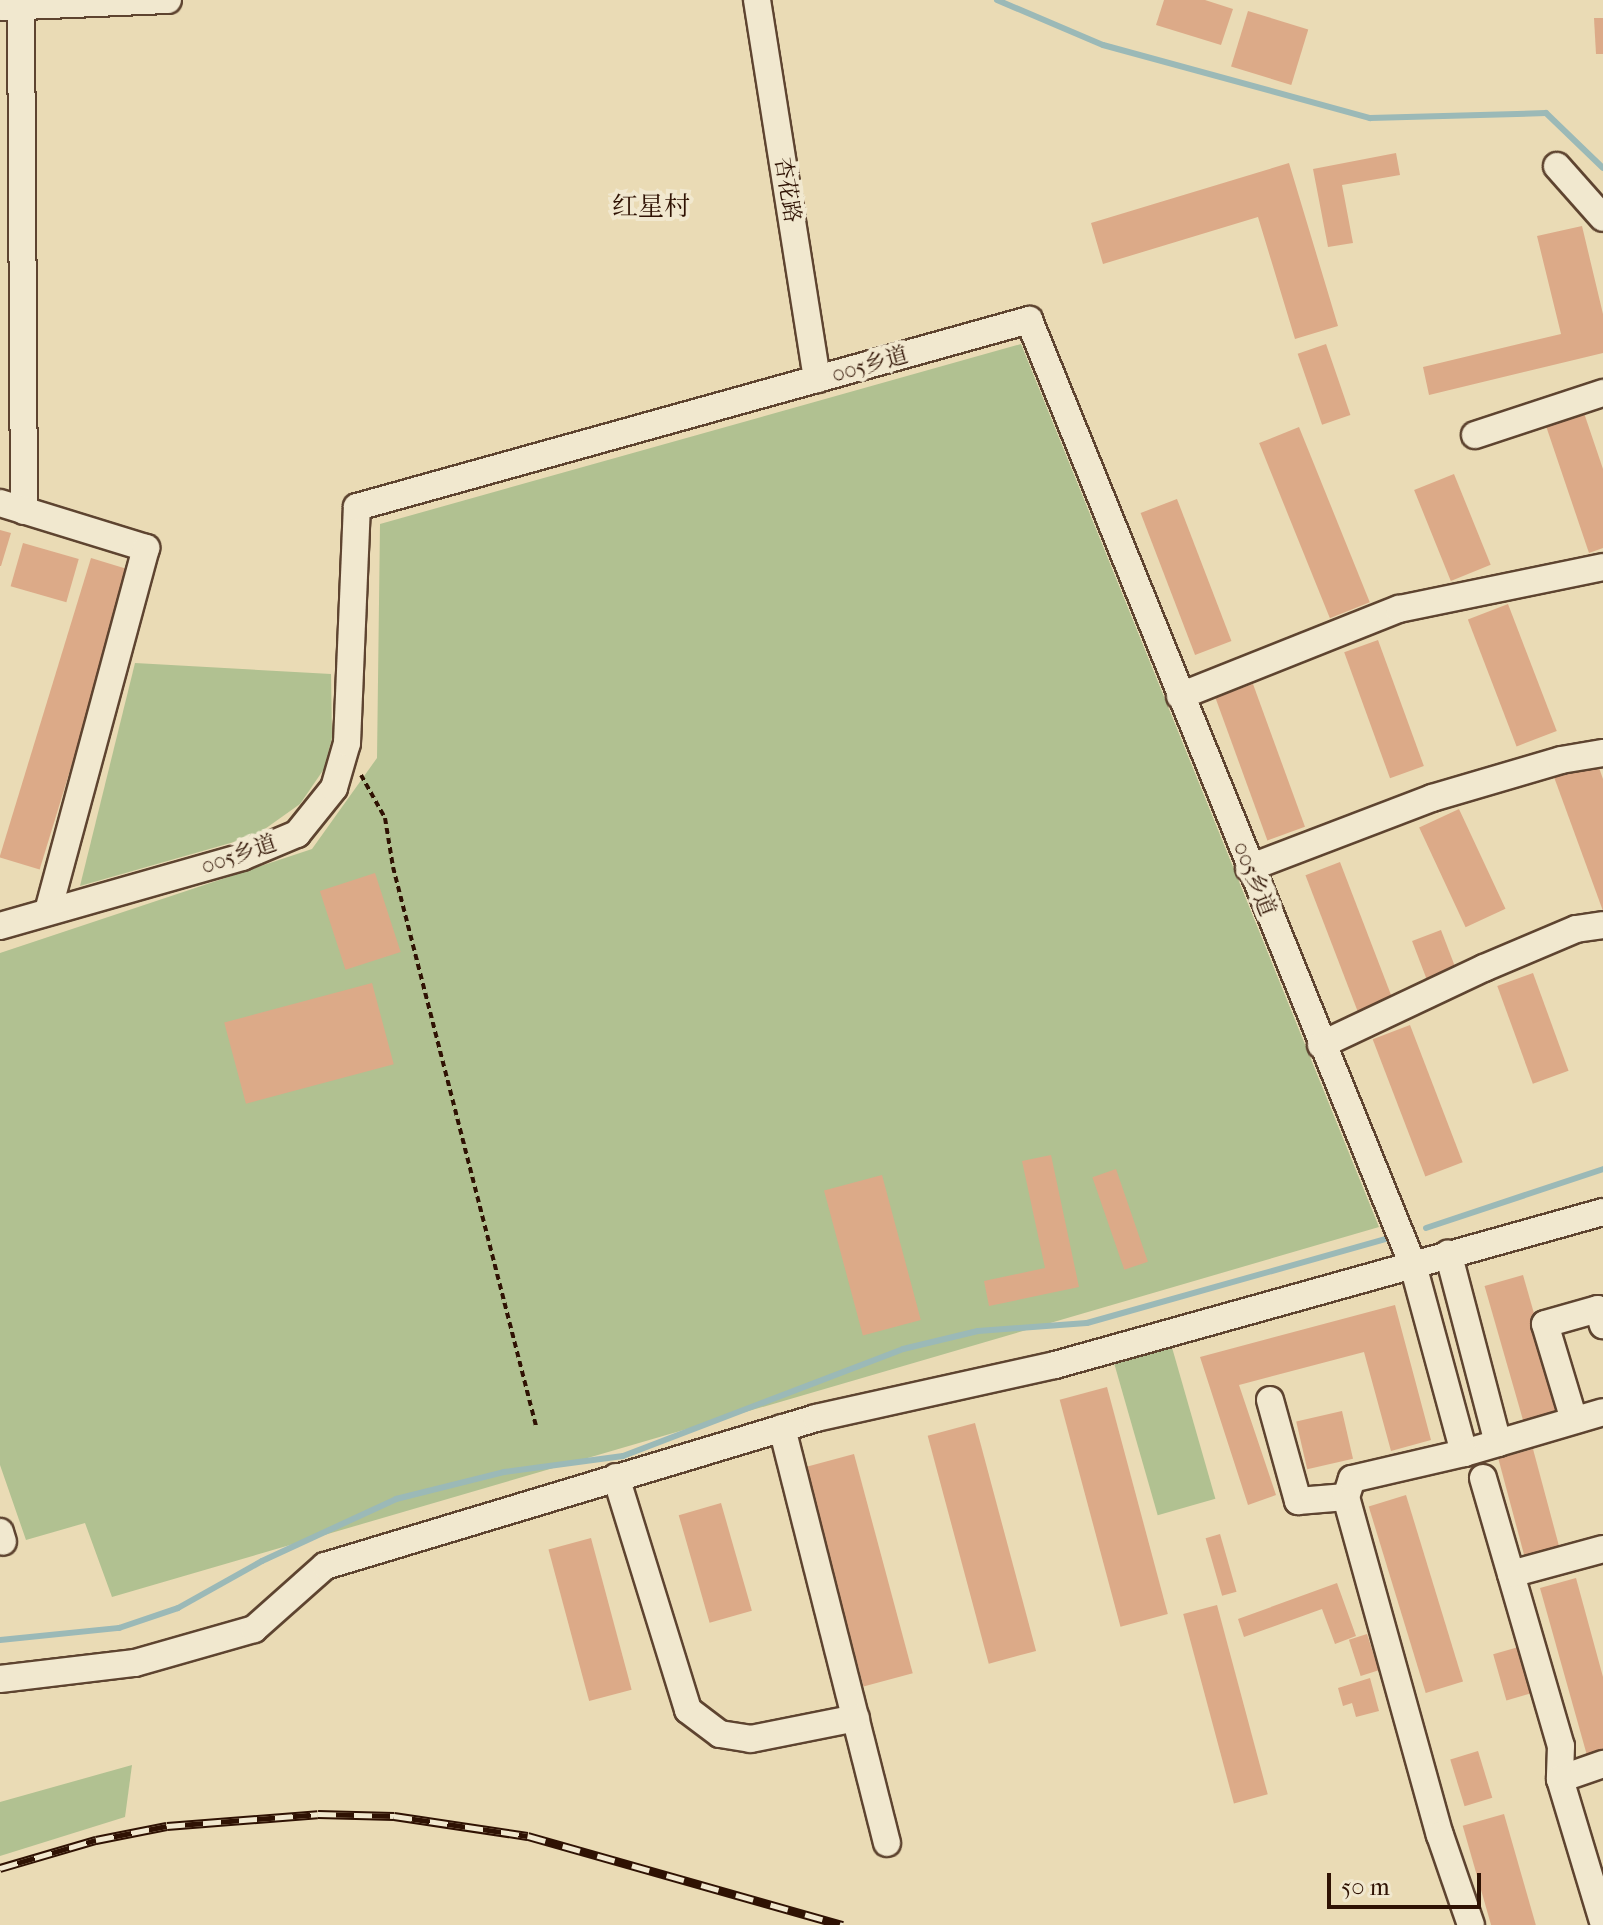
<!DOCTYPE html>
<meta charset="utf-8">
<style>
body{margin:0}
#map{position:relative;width:1603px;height:1925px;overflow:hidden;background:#eadbb5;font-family:"IM FELL French Canon","Noto Serif SC",serif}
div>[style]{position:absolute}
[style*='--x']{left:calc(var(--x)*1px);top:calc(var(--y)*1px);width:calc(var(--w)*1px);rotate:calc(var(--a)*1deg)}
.green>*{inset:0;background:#b1c191;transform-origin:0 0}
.stream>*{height:6px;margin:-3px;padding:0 3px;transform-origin:3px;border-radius:3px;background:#9bb9b7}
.building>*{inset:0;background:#dcaa88;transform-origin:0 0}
.path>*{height:4px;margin-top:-2px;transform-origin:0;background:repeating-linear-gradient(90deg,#2f1203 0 6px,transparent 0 10px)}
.roads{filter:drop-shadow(2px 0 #5e4430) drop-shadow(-2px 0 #5e4430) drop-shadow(0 2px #5e4430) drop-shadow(0 -2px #5e4430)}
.minor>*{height:26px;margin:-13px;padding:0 13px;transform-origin:13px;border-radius:13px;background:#f1e8cf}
.rail>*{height:9px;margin-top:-4.5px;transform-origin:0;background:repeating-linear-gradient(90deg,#f1e8cf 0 18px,#2f1203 0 36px);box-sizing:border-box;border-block:2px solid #2f1203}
span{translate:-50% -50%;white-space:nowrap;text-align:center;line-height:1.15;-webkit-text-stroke:8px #f1e8cf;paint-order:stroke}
.street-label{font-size:22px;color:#2f1203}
.quarter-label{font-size:26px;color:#2f1203}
.scale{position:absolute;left:1327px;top:1873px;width:154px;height:36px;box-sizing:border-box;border:4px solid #2f1203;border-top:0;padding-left:10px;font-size:24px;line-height:28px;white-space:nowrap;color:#2f1203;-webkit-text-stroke:6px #f1e8cf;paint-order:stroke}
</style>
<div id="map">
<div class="green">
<div style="clip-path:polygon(1021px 344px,1379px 1227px,112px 1597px,85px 1523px,26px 1540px,0 1465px,0 953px,312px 849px,377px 758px,380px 524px)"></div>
<div style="clip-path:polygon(135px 663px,331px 674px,332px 738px,324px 769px,300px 804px,255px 836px,80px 886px)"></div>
<div style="left:1171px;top:1344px;width:161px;height:60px;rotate:74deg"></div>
<div style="clip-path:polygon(132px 1765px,125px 1817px,0 1856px,0 1802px)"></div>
</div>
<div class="stream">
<div style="--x:997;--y:0;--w:115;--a:23"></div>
<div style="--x:1103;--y:45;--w:277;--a:15.3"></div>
<div style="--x:1370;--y:118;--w:176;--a:-1.6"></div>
<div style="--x:1546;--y:113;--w:79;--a:44"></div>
<div style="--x:1426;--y:1228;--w:187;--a:-18.4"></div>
<div style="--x:0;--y:1640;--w:120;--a:-5.8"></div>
<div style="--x:119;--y:1628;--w:62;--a:-18.7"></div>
<div style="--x:178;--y:1608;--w:96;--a:-29.2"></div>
<div style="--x:262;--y:1561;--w:148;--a:-24.8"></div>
<div style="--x:396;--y:1499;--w:111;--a:-14"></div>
<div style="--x:504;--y:1472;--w:120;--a:-7.7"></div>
<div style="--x:623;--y:1456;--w:300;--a:-20.9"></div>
<div style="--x:903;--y:1349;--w:77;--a:-13.5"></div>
<div style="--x:978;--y:1331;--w:109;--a:-4.2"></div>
<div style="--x:1087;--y:1323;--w:318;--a:-15.7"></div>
</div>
<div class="building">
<div style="clip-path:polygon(1164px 0,1205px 0,1233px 9px,1221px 45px,1156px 25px)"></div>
<div style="left:1248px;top:11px;width:63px;height:58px;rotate:17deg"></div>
<div style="clip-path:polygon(1594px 18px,1603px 18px,1603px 54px,1596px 54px)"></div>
<div style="clip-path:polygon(1396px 153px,1400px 175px,1342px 185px,1353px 243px,1328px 247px,1313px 169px)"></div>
<div style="clip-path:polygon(1289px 163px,1338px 326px,1295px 339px,1258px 217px,1103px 264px,1091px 223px)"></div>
<div style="clip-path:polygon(1582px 226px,1603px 314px,1603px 353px,1429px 395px,1423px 367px,1561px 334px,1537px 236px)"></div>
<div style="left:1326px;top:344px;width:75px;height:30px;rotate:71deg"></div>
<div style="clip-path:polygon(1584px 413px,1603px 469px,1603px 548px,1589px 553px,1546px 426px)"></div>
<div style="left:1299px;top:427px;width:189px;height:43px;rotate:68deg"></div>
<div style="left:1454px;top:474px;width:98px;height:43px;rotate:68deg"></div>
<div style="left:1177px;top:499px;width:152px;height:39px;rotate:69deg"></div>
<div style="clip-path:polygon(0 530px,11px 533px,1px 566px,0 566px)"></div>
<div style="left:23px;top:543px;width:58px;height:45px;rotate:16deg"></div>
<div style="left:91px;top:558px;width:42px;height:313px;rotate:17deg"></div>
<div style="left:1508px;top:604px;width:136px;height:43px;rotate:69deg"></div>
<div style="left:1378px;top:640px;width:134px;height:36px;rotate:70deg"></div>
<div style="left:1253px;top:684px;width:152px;height:40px;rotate:70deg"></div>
<div style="clip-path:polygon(1597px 762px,1603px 779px,1603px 911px,1554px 777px)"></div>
<div style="left:1459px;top:809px;width:110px;height:44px;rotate:65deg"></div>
<div style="left:1340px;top:862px;width:151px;height:37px;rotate:69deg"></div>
<div style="left:375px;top:873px;width:83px;height:58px;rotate:72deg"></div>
<div style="left:1441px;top:930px;width:47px;height:31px;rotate:69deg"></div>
<div style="left:1533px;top:973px;width:104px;height:38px;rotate:70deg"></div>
<div style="left:372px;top:983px;width:84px;height:153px;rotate:75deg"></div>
<div style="left:1410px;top:1025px;width:147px;height:40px;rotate:69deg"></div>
<div style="clip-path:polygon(1051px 1155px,1079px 1287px,989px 1306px,984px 1281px,1045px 1268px,1022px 1161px)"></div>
<div style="left:1116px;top:1169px;width:98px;height:25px;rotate:71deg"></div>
<div style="left:882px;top:1175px;width:150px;height:60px;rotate:75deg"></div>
<div style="left:1523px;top:1275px;width:141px;height:40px;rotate:74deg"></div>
<div style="clip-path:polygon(1395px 1305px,1431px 1440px,1391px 1451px,1364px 1352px,1239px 1385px,1276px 1495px,1248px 1505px,1200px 1357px)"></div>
<div style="left:1107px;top:1387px;width:235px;height:49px;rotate:75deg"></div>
<div style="left:1342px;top:1411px;width:49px;height:47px;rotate:77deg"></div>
<div style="left:975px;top:1423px;width:236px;height:49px;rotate:75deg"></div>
<div style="left:1533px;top:1449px;width:109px;height:36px;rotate:75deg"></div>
<div style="left:854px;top:1454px;width:227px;height:51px;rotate:75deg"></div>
<div style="left:1406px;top:1495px;width:195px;height:39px;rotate:73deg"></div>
<div style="left:721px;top:1503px;width:112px;height:44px;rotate:74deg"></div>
<div style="left:1220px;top:1534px;width:60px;height:15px;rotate:74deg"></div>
<div style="left:591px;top:1538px;width:157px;height:44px;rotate:75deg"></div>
<div style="clip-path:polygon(1576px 1578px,1603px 1677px,1603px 1755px,1588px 1759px,1540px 1588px)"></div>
<div style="clip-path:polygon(1337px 1583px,1356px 1636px,1335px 1644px,1322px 1609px,1244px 1637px,1238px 1619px)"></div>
<div style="left:1217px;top:1605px;width:196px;height:35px;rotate:75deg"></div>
<div style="left:1367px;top:1634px;width:38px;height:19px;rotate:72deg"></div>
<div style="left:1522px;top:1646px;width:48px;height:30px;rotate:74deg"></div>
<div style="clip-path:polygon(1370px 1678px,1379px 1711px,1356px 1717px,1352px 1703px,1343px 1706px,1338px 1688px)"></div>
<div style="left:1478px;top:1751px;width:49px;height:29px;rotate:73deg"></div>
<div style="left:1504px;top:1814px;width:116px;height:43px;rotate:74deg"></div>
</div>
<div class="path">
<div style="--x:361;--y:775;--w:49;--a:60.8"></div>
<div style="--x:385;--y:818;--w:50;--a:80.7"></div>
<div style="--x:393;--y:867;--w:577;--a:75.65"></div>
</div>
<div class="roads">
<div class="minor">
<div style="--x:757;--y:0;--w:384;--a:81"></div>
<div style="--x:21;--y:6;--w:505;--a:89.66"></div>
<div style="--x:0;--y:7;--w:168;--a:-2.4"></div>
<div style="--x:1557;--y:166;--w:69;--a:48.5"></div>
<div style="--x:1475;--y:435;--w:135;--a:-18.2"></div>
<div style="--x:0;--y:503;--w:153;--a:17.1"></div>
<div style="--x:146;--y:548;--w:376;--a:105.1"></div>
<div style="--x:1180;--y:696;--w:236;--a:-21.7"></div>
<div style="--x:1399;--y:609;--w:208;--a:-11.6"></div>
<div style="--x:1249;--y:868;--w:196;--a:-20.9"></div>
<div style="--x:1432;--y:798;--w:134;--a:-16.4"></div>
<div style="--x:1561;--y:760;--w:43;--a:-9.5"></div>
<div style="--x:0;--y:926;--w:252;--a:-15.9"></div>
<div style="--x:242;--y:857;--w:60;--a:-22.7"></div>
<div style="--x:297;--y:834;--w:59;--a:-51.2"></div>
<div style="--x:334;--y:788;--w:47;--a:-73.9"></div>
<div style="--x:347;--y:743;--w:236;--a:-87.6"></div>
<div style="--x:357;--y:507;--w:698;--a:-15.55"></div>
<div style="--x:1029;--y:320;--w:1020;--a:67.89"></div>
<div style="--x:1413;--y:1265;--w:195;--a:74.8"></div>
<div style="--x:1464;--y:1453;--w:35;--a:-16"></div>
<div style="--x:1498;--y:1443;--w:196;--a:-104.7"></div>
<div style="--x:1321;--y:1045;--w:180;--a:-25.3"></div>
<div style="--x:1484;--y:968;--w:100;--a:-23"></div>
<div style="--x:1576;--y:929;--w:27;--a:-8"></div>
<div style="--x:1270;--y:1400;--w:105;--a:74.5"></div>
<div style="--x:1298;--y:1501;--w:48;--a:-4.8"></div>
<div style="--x:1346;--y:1497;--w:351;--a:74.5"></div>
<div style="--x:1440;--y:1835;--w:95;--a:71"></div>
<div style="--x:1574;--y:1420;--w:100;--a:-106.8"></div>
<div style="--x:1545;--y:1324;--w:55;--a:-15.8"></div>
<div style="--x:1598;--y:1309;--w:17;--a:73"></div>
<div style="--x:782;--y:1428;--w:428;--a:75.8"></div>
<div style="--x:1498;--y:1443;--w:109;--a:-16.4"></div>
<div style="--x:616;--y:1477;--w:244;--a:72.8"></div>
<div style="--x:688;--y:1710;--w:40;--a:37"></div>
<div style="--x:720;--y:1734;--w:31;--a:9"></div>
<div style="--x:751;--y:1739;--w:107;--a:-11.3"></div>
<div style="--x:1483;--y:1478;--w:279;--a:73.8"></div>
<div style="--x:1561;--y:1746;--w:33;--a:92"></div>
<div style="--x:1560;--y:1779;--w:46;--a:-19.2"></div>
<div style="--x:1346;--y:1497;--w:19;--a:-72"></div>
<div style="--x:1352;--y:1479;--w:115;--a:-13.1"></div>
<div style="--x:0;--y:1532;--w:10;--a:73"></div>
<div style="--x:1511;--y:1574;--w:95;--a:-15.2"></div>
<div style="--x:0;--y:1679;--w:136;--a:-6.8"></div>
<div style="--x:135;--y:1663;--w:124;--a:-15.9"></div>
<div style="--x:254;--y:1629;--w:95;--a:-41.6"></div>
<div style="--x:325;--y:1566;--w:513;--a:-16.77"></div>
<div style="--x:816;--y:1418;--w:245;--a:-12.5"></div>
<div style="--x:1055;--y:1365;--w:569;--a:-15.6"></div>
<div style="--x:1560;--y:1779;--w:148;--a:73.2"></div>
</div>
</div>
<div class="rail">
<div style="--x:0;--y:1868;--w:100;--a:-16.3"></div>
<div style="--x:96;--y:1840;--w:72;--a:-11.2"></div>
<div style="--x:167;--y:1826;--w:151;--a:-4.5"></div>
<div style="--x:318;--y:1814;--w:76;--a:1.5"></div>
<div style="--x:394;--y:1816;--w:135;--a:8.5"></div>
<div style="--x:528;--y:1836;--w:327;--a:15.8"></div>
</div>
<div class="street-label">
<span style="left:787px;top:190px;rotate:81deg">杏花路</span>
<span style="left:870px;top:365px;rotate:-16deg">005乡道</span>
<span style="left:239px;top:855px;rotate:-19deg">005乡道</span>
<span style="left:1254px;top:879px;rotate:68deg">005乡道</span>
</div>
<div class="quarter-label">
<span style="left:651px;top:207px">红星村</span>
</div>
<div class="scale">50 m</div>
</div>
